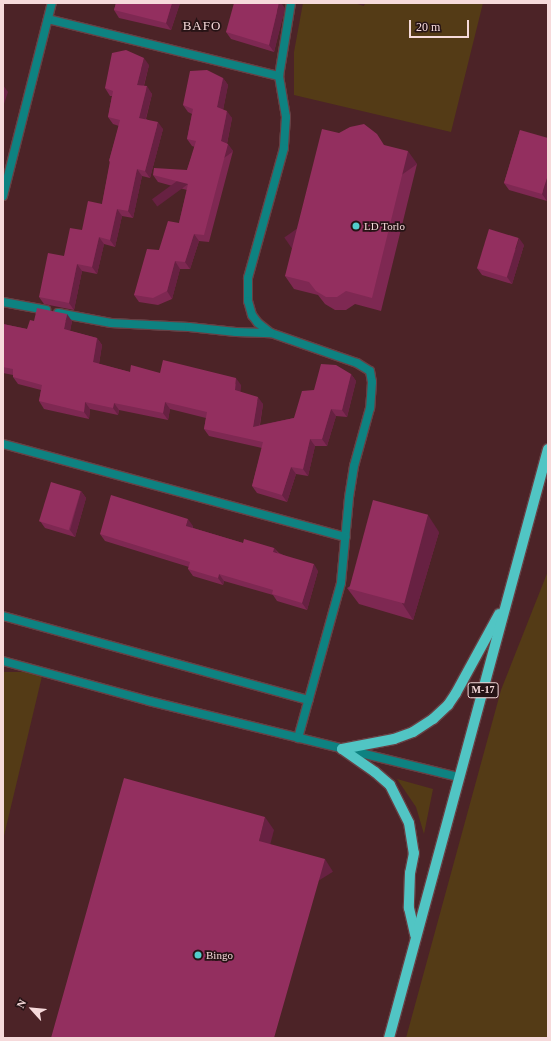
<!DOCTYPE html>
<style>
body{margin:0}
#map{position:relative;width:551px;height:1041px;overflow:hidden;background:#4c2327;font-family:Georgia,serif}
div>[style]{position:absolute}
[style*='--x']{left:calc(var(--x)*1px);top:calc(var(--y)*1px);width:calc(var(--w)*1px);rotate:calc(var(--a)*1deg)}
.green>*{inset:0;background:#543b16}
.roads{filter:drop-shadow(1px 0 #674044) drop-shadow(-1px 0 #674044) drop-shadow(0 1px #674044) drop-shadow(0 -1px #674044)}
.minor>*{height:8px;margin:-4px;padding:0 4px;transform-origin:4px;border-radius:4px;background:#0e8281}
.primary>*{height:10px;margin:-5px;padding:0 5px;transform-origin:5px;border-radius:5px;background:#51c5c4}
.wall>*{inset:0;background:#7e2852}
.shaded-wall>*{inset:0;background:#672142;transform-origin:0 0}
.building>*{inset:0;background:#932f5f;transform-origin:0 0}
.dots>*{width:11px;height:11px;translate:-50% -50%;box-sizing:border-box;border:2px solid #261315;border-radius:50%}
span{translate:-50% -50%;white-space:nowrap;text-align:center;line-height:1.15;-webkit-text-stroke:3.5px #261315;paint-order:stroke}
.shield-label span{padding:1px 3px;background:#261315;border:1px solid;border-radius:3px;-webkit-text-stroke-width:0}
.shield-label{font-size:10px;color:#f6dadb;font-weight:700}
.poi-label{font-size:11px;color:#f6dadb}
.left{translate:0 -50%;text-align:left}
.quarter-label{font-size:13px;color:#f6dadb;letter-spacing:1px}
.frame{position:absolute;inset:0;border:4px solid #f6dadb;pointer-events:none}
.north{position:absolute;left:12px;top:989px;width:40px;height:40px;-webkit-text-stroke:3px #261315;paint-order:stroke;rotate:297deg;font-size:11px;font-weight:700;line-height:16px;text-align:center;color:#f6dadb}
.north::after{content:'';display:block;margin:auto;width:14px;height:18px;background:#f6dadb;clip-path:polygon(50% 0,100% 100%,50% 72%,0 100%)}
.scale{position:absolute;left:409px;top:20px;width:60px;height:18px;box-sizing:border-box;border:2px solid #f6dadb;border-top:0;padding-left:5px;font-size:12px;line-height:14px;white-space:nowrap;color:#f6dadb;-webkit-text-stroke:3px #261315;paint-order:stroke}
</style>
<div id="map">
<div class="green">
<div style="clip-path:polygon(303px 3px,354px 3px,364px 6px,365px 3px,483px 3px,451px 132px,294px 95px,294px 52px)"></div>
<div style="clip-path:polygon(548px 571px,548px 1038px,406px 1038px,501px 690px)"></div>
<div style="clip-path:polygon(3px 672px,43px 672px,3px 840px)"></div>
<div style="clip-path:polygon(397px 779px,433px 789px,424px 834px,416px 807px)"></div>
</div>
<div class="roads">
<div class="minor">
<div style="--x:291;--y:3;--w:74;--a:99.3"></div>
<div style="--x:279;--y:76;--w:42;--a:80.3"></div>
<div style="--x:286;--y:117;--w:31;--a:94"></div>
<div style="--x:284;--y:148;--w:135;--a:105.5"></div>
<div style="--x:248;--y:278;--w:23;--a:90"></div>
<div style="--x:248;--y:301;--w:15;--a:74"></div>
<div style="--x:252;--y:315;--w:10;--a:53"></div>
<div style="--x:258;--y:323;--w:16;--a:38"></div>
<div style="--x:271;--y:333;--w:91;--a:19.2"></div>
<div style="--x:357;--y:363;--w:15;--a:32"></div>
<div style="--x:370;--y:371;--w:11;--a:80"></div>
<div style="--x:372;--y:382;--w:26;--a:94"></div>
<div style="--x:370;--y:408;--w:60;--a:105.4"></div>
<div style="--x:354;--y:466;--w:32;--a:99"></div>
<div style="--x:349;--y:498;--w:85;--a:95.4"></div>
<div style="--x:341;--y:583;--w:161;--a:105.5"></div>
<div style="--x:48;--y:19;--w:238;--a:13.9"></div>
<div style="--x:3;--y:196;--w:199;--a:-75.8"></div>
<div style="--x:3;--y:302;--w:44;--a:10.5"></div>
<div style="--x:58;--y:313;--w:54;--a:10.7"></div>
<div style="--x:111;--y:323;--w:78;--a:2.9"></div>
<div style="--x:189;--y:327;--w:47;--a:6.1"></div>
<div style="--x:236;--y:332;--w:35;--a:2"></div>
<div style="--x:3;--y:444;--w:355;--a:15.2"></div>
<div style="--x:3;--y:616;--w:317;--a:15.4"></div>
<div style="--x:3;--y:661;--w:151;--a:15.3"></div>
<div style="--x:149;--y:701;--w:319;--a:13.8"></div>
</div>
<div class="primary">
<div style="--x:342;--y:749;--w:53;--a:-10.9"></div>
<div style="--x:394;--y:739;--w:20;--a:-20"></div>
<div style="--x:413;--y:732;--w:24;--a:-33"></div>
<div style="--x:433;--y:719;--w:21;--a:-43"></div>
<div style="--x:448;--y:705;--w:14;--a:-56"></div>
<div style="--x:456;--y:693;--w:90;--a:-61.4"></div>
<div style="--x:342;--y:749;--w:40;--a:34.9"></div>
<div style="--x:375;--y:772;--w:20;--a:41"></div>
<div style="--x:390;--y:785;--w:42;--a:63.4"></div>
<div style="--x:409;--y:823;--w:30;--a:81"></div>
<div style="--x:414;--y:853;--w:20;--a:101"></div>
<div style="--x:410;--y:873;--w:35;--a:92"></div>
<div style="--x:409;--y:908;--w:28;--a:77"></div>
<div style="--x:389;--y:1038;--w:610;--a:-74.89"></div>
</div>
</div>
<div class="wall">
<div style="clip-path:polygon(116px 3px,180px 3px,171px 30px,119px 18px,114px 10px)"></div>
<div style="clip-path:polygon(285px 8px,274px 52px,231px 39px,226px 32px)"></div>
<div style="clip-path:polygon(149px 65px,144px 86px,152px 94px,146px 119px,163px 129px,150px 178px,142px 176px,133px 218px,122px 216px,115px 247px,104px 244px,97px 274px,82px 271px,74px 310px,44px 304px,39px 297px,64px 256px,82px 230px,102px 204px,110px 163px,109px 161px,119px 126px,113px 124px,108px 117px,112px 96px,110px 96px,105px 88px)"></div>
<div style="clip-path:polygon(223px 78px,228px 85px,223px 110px,232px 118px,227px 144px,233px 151px,209px 242px,199px 241px,190px 269px,180px 269px,172px 299px,158px 305px,139px 302px,134px 295px,159px 250px,179px 223px,187px 190px,158px 182px,153px 175px,187px 170px,195px 147px,192px 146px,187px 139px,192px 114px,188px 112px,183px 105px)"></div>
<div style="clip-path:polygon(520px 130px,547px 201px,509px 190px,504px 183px)"></div>
<div style="clip-path:polygon(384px 145px,417px 164px,381px 311px,355px 304px,346px 310px,335px 310px,325px 304px,318px 295px,294px 289px,285px 276px)"></div>
<div style="clip-path:polygon(524px 245px,512px 284px,482px 275px,477px 268px)"></div>
<div style="clip-path:polygon(34px 321px,72px 321px,70px 331px,97px 338px,102px 345px,99px 364px,130px 372px,160px 373px,241px 385px,240px 392px,263px 404px,260px 425px,294px 418px,314px 390px,351px 374px,356px 381px,347px 417px,336px 416px,327px 446px,315px 446px,308px 476px,296px 474px,287px 502px,257px 493px,252px 486px,262px 448px,209px 436px,204px 429px,206px 418px,170px 409px,168px 420px,119px 410px,118px 415px,90px 409px,89px 419px,44px 409px,39px 401px,41px 390px,18px 384px,13px 377px,13px 375px,3px 373px,3px 324px,27px 329px)"></div>
<div style="clip-path:polygon(81px 491px,86px 498px,75px 537px,45px 528px,40px 521px)"></div>
<div style="clip-path:polygon(193px 526px,193px 528px,243px 543px,274px 548px,279px 553px,318px 571px,307px 610px,277px 601px,273px 595px,224px 581px,223px 585px,193px 576px,188px 569px,189px 567px,105px 541px,100px 534px)"></div>
<div style="clip-path:polygon(439px 532px,413px 620px,359px 604px,347px 588px)"></div>
</div>
<div class="shaded-wall">
<div style="clip-path:polygon(172px 3px,180px 3px,171px 30px,166px 23px)"></div>
<div style="clip-path:polygon(279px 3px,281px 3px,285px 8px,274px 52px,269px 45px)"></div>
<div style="clip-path:polygon(144px 58px,149px 65px,142px 92px,137px 85px)"></div>
<div style="clip-path:polygon(223px 78px,228px 85px,222px 115px,217px 107px)"></div>
<div style="clip-path:polygon(3px 85px,8px 92px,3px 107px)"></div>
<div style="clip-path:polygon(147px 86px,152px 94px,144px 125px,139px 118px)"></div>
<div style="clip-path:polygon(227px 111px,232px 118px,226px 148px,221px 141px)"></div>
<div style="clip-path:polygon(158px 122px,163px 129px,150px 178px,145px 171px)"></div>
<div style="left:228px;top:144px;width:9px;height:94px;rotate:54deg"></div>
<div style="left:408px;top:151px;width:16px;height:151px;rotate:55deg"></div>
<div style="clip-path:polygon(137px 169px,142px 176px,133px 218px,128px 211px)"></div>
<div style="clip-path:polygon(548px 175px,548px 198px,547px 201px,542px 194px)"></div>
<div style="clip-path:polygon(117px 209px,122px 216px,115px 247px,110px 240px)"></div>
<div style="clip-path:polygon(194px 234px,199px 241px,190px 269px,185px 262px)"></div>
<div style="clip-path:polygon(99px 237px,104px 244px,97px 274px,92px 267px)"></div>
<div style="clip-path:polygon(519px 238px,524px 245px,512px 284px,507px 277px)"></div>
<div style="clip-path:polygon(175px 261px,180px 269px,172px 299px,167px 291px)"></div>
<div style="clip-path:polygon(77px 264px,82px 271px,74px 310px,69px 303px)"></div>
<div style="clip-path:polygon(67px 314px,72px 321px,69px 336px,64px 329px)"></div>
<div style="clip-path:polygon(97px 338px,102px 345px,98px 369px,93px 362px)"></div>
<div style="clip-path:polygon(351px 374px,356px 381px,347px 417px,342px 410px)"></div>
<div style="clip-path:polygon(236px 378px,241px 385px,240px 397px,235px 390px)"></div>
<div style="clip-path:polygon(258px 397px,263px 404px,258px 434px,253px 427px)"></div>
<div style="clip-path:polygon(85px 402px,90px 409px,89px 419px,84px 412px)"></div>
<div style="clip-path:polygon(165px 402px,170px 409px,168px 420px,163px 413px)"></div>
<div style="clip-path:polygon(114px 403px,119px 410px,118px 415px,113px 408px)"></div>
<div style="clip-path:polygon(331px 409px,336px 416px,327px 446px,322px 439px)"></div>
<div style="clip-path:polygon(310px 439px,315px 446px,308px 476px,303px 469px)"></div>
<div style="clip-path:polygon(291px 467px,296px 474px,287px 502px,282px 495px)"></div>
<div style="clip-path:polygon(81px 491px,86px 498px,75px 537px,70px 530px)"></div>
<div style="clip-path:polygon(428px 515px,439px 532px,413px 620px,402px 603px)"></div>
<div style="clip-path:polygon(188px 519px,193px 526px,191px 533px,186px 526px)"></div>
<div style="clip-path:polygon(274px 548px,279px 555px,273px 552px)"></div>
<div style="clip-path:polygon(314px 564px,318px 571px,307px 610px,302px 603px)"></div>
<div style="clip-path:polygon(219px 574px,224px 581px,223px 585px,218px 578px)"></div>
<div style="clip-path:polygon(265px 817px,274px 830px,268px 853px,259px 841px)"></div>
<div style="left:325px;top:859px;width:15px;height:186px;rotate:58deg"></div>
</div>
<div class="building">
<div style="clip-path:polygon(116px 3px,172px 3px,166px 23px,114px 10px)"></div>
<div style="clip-path:polygon(234px 3px,279px 3px,269px 45px,226px 32px)"></div>
<div style="clip-path:polygon(126px 50px,144px 58px,137px 85px,147px 86px,139px 118px,158px 122px,145px 171px,137px 169px,128px 211px,117px 209px,110px 240px,99px 237px,92px 267px,77px 264px,69px 303px,39px 297px,48px 253px,64px 256px,70px 228px,82px 230px,88px 201px,102px 204px,110px 161px,109px 161px,120px 120px,108px 117px,113px 91px,105px 88px,112px 53px)"></div>
<div style="clip-path:polygon(207px 70px,223px 78px,217px 107px,227px 111px,221px 141px,228px 144px,204px 235px,194px 234px,185px 262px,175px 261px,167px 291px,153px 298px,134px 295px,147px 249px,159px 250px,168px 221px,179px 223px,188px 184px,153px 175px,154px 168px,187px 170px,196px 141px,187px 139px,193px 109px,183px 105px,190px 71px)"></div>
<div style="clip-path:polygon(364px 124px,377px 134px,384px 145px,408px 151px,372px 298px,346px 291px,337px 297px,326px 297px,316px 291px,309px 282px,285px 276px,322px 129px,339px 133px,350px 127px)"></div>
<div style="clip-path:polygon(520px 130px,548px 138px,548px 175px,542px 194px,504px 183px)"></div>
<div style="left:489px;top:229px;width:31px;height:41px;rotate:17deg"></div>
<div style="clip-path:polygon(37px 308px,67px 314px,64px 329px,97px 338px,93px 362px,130px 372px,131px 365px,160px 373px,163px 360px,236px 378px,235px 390px,258px 397px,253px 427px,294px 418px,302px 391px,314px 390px,321px 364px,336px 365px,351px 374px,342px 410px,331px 409px,322px 439px,310px 439px,303px 469px,291px 467px,282px 495px,252px 486px,263px 442px,204px 429px,207px 412px,165px 402px,163px 413px,114px 403px,113px 408px,85px 402px,84px 412px,39px 401px,42px 385px,13px 377px,13px 369px,3px 367px,3px 324px,27px 329px,30px 320px,34px 321px)"></div>
<div style="left:51px;top:482px;width:31px;height:41px;rotate:17deg"></div>
<div style="clip-path:polygon(111px 495px,188px 519px,186px 526px,243px 543px,244px 539px,274px 548px,273px 552px,314px 564px,302px 603px,272px 594px,273px 590px,219px 574px,218px 578px,188px 569px,190px 562px,100px 534px)"></div>
<div style="left:373px;top:500px;width:57px;height:92px;rotate:15deg"></div>
<div style="clip-path:polygon(124px 778px,265px 817px,259px 841px,325px 859px,274px 1038px,51px 1038px)"></div>
</div>
<div class="dots">
<div style="left:356px;top:226px;background:#52cdcc"></div>
<div style="left:198px;top:955px;background:#52cdcc"></div>
</div>
<div class="shield-label">
<span style="left:483px;top:690px">M-17</span>
</div>
<div class="poi-label">
<span class="left" style="left:364px;top:226px">LD Torlo</span>
<span class="left" style="left:206px;top:955px">Bingo</span>
</div>
<div class="quarter-label">
<span style="left:202px;top:26px">BAFO</span>
</div>
<div class="frame"></div>
<div class="north">N</div>
<div class="scale">20 m</div>
</div>
